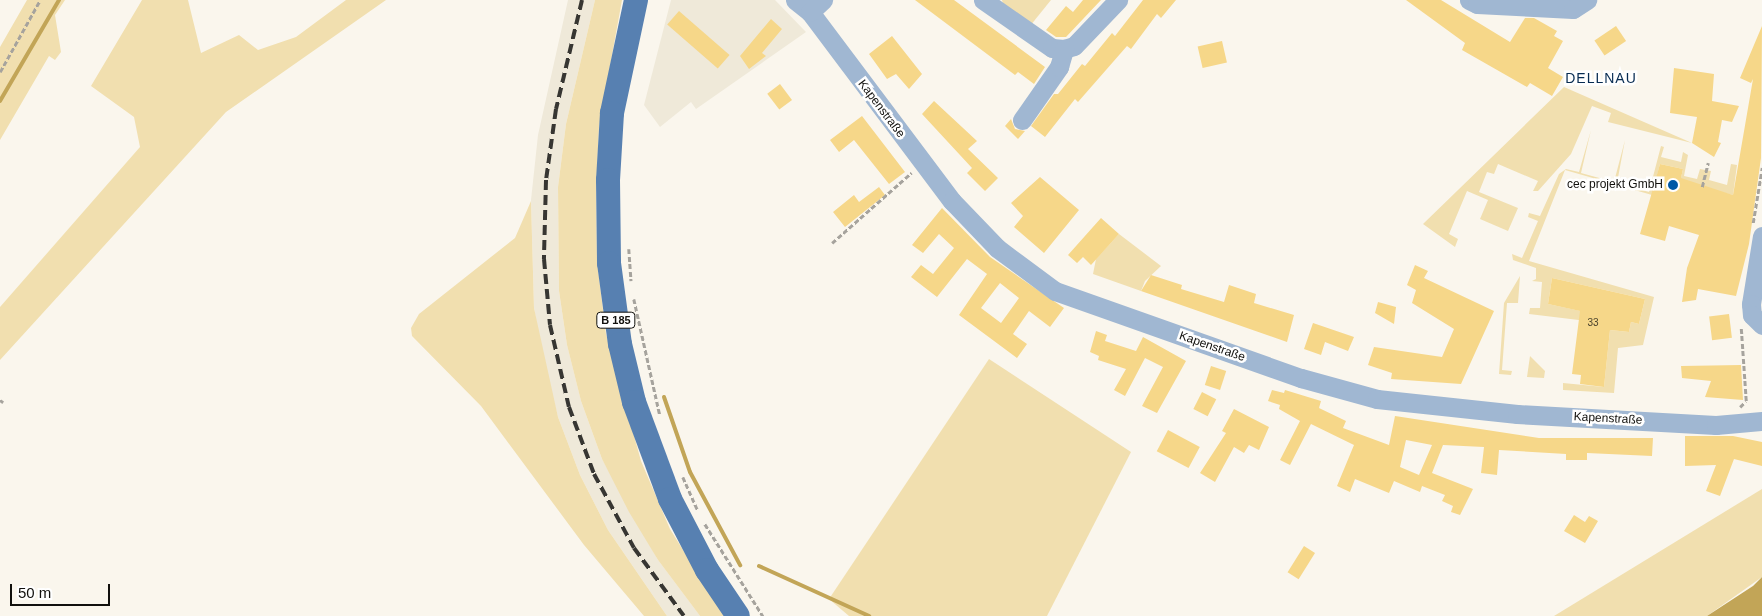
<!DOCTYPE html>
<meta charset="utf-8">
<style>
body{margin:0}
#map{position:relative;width:1762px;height:616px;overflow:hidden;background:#faf6ed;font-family:Helvetica,sans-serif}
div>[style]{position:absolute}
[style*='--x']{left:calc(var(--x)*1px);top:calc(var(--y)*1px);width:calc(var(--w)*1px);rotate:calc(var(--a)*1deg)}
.built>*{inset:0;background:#efe9d9}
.green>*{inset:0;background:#f1dfaf}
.water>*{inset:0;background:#c2a557}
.stream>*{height:4px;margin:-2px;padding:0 2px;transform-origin:2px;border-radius:2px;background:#c2a557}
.building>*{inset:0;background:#f6d789;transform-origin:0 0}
.path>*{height:2.5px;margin-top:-1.25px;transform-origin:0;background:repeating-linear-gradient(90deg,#a6a39d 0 5px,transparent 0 7.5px)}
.minor>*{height:19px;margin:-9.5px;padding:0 9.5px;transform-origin:9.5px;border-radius:9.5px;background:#a0b7d2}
.major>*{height:24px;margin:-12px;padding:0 12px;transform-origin:12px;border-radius:12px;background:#5780b1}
.rail>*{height:4px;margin-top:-2px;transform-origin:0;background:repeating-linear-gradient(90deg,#373632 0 10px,transparent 0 15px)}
.dots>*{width:14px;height:14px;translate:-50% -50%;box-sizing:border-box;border:2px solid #fff;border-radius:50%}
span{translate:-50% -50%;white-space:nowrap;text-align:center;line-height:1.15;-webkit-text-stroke:5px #fff;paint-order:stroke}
.number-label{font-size:10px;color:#4a422c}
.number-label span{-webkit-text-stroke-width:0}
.shield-label span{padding:1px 4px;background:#fff;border:1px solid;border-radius:4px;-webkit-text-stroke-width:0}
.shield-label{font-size:11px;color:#11100d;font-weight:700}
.street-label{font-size:12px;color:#11100d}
.poi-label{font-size:12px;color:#11100d}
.right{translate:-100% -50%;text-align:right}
.neighbourhood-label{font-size:14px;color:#072b51;letter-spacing:1px}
.scale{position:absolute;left:10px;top:584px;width:100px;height:22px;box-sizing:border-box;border:2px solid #11100d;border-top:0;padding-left:6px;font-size:15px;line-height:18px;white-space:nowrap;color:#11100d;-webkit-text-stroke:4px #fff;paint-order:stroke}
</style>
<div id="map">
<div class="built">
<div style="clip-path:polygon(568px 0,595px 0,566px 124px,558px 187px,559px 291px,567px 345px,581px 401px,602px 459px,658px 560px,700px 616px,667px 616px,608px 530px,580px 475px,558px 417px,543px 359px,534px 308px,531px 200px,538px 135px)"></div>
<div style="clip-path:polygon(671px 0,775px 0,806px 32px,696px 109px,691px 102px,660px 127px,644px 105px)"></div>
</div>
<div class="green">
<div style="clip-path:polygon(27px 0,65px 0,55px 15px,61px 52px,55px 60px,49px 56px,0 140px,0 47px)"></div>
<div style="clip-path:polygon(142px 0,188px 0,201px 53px,239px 35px,258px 50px,296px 37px,346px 0,386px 0,226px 112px,0 360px,0 307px,140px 147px,134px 117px,91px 86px)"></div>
<div style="clip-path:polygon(595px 0,622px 0,599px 127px,596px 191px,597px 261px,606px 334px,641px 461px,670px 529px,724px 616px,700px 616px,658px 560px,629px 512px,602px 459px,581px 401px,567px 345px,559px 291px,558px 187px,566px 124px)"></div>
<div style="clip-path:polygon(1002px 0,1051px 0,1030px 26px,1004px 8px)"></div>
<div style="clip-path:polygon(1564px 87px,1692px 143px,1608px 122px,1611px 113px,1592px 106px,1571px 154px,1538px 191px,1533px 191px,1538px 181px,1498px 164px,1494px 174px,1487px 172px,1479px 192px,1518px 208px,1508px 231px,1480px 219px,1488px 200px,1467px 191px,1449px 234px,1458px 239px,1455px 247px,1423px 224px)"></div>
<div style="clip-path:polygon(1591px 130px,1581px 173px,1614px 182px,1625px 140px,1617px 183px,1649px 192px,1661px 146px,1664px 147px,1661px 157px,1681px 162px,1683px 152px,1688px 155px,1684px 176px,1697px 179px,1700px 169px,1711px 171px,1709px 180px,1727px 185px,1731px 164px,1737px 165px,1733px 195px,1680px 182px,1683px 169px,1660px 164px,1652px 195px,1565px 170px,1529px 261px,1654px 297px,1643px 345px,1618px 348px,1614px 393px,1563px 390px,1563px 383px,1604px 387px,1610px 330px,1629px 332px,1631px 322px,1639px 324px,1645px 299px,1552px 278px,1548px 304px,1595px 314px,1587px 321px,1529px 314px,1530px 308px,1540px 308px,1542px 282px,1532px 281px,1536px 279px,1536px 268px,1513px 260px,1512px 254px,1522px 258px,1538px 221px,1528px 217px,1529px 213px,1540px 216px,1559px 174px,1566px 169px,1579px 172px)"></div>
<div style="clip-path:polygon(531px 201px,534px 308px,558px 417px,580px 475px,608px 530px,667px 616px,644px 616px,584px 545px,481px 406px,412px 336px,411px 328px,419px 314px,515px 238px)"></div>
<div style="clip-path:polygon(1119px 234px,1161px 266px,1145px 281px,1141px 291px,1093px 274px,1096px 259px)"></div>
<div style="clip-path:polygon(1520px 276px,1518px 303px,1507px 303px,1502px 370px,1512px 371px,1511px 375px,1499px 374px,1504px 303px)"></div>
<div style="clip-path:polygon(1530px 356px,1545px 371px,1544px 378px,1527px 377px)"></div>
<div style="clip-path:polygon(989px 359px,1131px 452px,1047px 616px,849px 616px,829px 599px)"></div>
<div style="clip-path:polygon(1762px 489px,1762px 577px,1707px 616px,1554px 616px)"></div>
</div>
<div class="water">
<div style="clip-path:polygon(1762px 577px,1762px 616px,1707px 616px,1753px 586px)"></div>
</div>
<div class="stream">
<div style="--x:0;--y:101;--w:117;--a:-59.7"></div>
<div style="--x:664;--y:397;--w:79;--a:70.9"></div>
<div style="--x:690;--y:472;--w:106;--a:61.7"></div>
<div style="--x:759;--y:566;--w:121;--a:24.4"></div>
</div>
<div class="building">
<div style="clip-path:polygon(915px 0,954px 0,1045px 67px,1034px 84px,1018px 72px,1015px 75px)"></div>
<div style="clip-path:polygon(1083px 0,1101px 0,1066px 37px,1056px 37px,1046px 30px,1066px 6px,1073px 12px)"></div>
<div style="clip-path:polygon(1143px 0,1176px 0,1161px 18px,1157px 14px,1131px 49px,1127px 46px,1078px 102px,1075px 99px,1045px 137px,1031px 126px,1054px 94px,1058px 94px,1082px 64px,1085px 66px,1112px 33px,1115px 36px)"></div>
<div style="clip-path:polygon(1406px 0,1441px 0,1510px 42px,1525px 18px,1534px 18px,1557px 31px,1554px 36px,1563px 41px,1548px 68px,1563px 77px,1552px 96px,1530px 83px,1527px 87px,1462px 50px,1465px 43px)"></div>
<div style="left:679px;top:11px;width:67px;height:18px;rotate:41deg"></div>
<div style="clip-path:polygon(771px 19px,782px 29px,762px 53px,766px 56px,749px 69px,740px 56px)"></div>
<div style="left:1616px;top:26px;width:18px;height:26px;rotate:56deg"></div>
<div style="clip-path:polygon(1762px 26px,1761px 158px,1749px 244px,1736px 296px,1698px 289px,1696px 300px,1682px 302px,1687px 268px,1699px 235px,1669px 226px,1665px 241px,1640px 234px,1660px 164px,1683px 169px,1681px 178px,1733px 195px,1753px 79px,1751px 83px,1740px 78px)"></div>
<div style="clip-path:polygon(892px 36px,922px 74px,909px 89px,896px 74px,887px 79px,869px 54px)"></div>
<div style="left:1222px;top:41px;width:22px;height:25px;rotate:77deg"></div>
<div style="clip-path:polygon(1674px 68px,1714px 74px,1712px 101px,1739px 106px,1732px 122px,1722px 120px,1718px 142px,1721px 143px,1714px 157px,1692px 143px,1697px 117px,1670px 113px)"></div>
<div style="left:780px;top:84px;width:20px;height:16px;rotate:53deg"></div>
<div style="clip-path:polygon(934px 101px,977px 141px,968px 149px,998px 178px,985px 191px,967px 173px,972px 168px,922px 114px)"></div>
<div style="clip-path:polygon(862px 116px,905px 172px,889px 184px,854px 140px,839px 152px,830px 140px)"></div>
<div style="clip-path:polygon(1011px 119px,1015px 129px,1025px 131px,1018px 139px,1005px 126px)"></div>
<div style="clip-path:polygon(1040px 177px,1079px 210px,1044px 253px,1014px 227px,1023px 216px,1011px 203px)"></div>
<div style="clip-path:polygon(879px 187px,885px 195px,845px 227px,833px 212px,854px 195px,859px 202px)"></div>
<div style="clip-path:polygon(evenodd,942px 208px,990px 257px,1064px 308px,1050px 327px,1029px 311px,1013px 334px,1027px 344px,1017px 358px,959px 315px,987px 274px,967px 259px,937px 297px,911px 277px,921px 265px,933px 274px,954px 248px,939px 234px,923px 253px,912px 245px,942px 208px,1000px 283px,1019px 298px,1001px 323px,981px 308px,1000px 283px)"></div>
<div style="clip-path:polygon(1101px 218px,1119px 234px,1091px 265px,1083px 257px,1077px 263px,1068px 255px)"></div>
<div style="clip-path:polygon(1415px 265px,1428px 271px,1424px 278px,1494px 311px,1461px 384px,1391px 379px,1392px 373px,1368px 365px,1374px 347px,1442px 357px,1454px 329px,1412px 303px,1416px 290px,1407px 285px)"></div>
<div style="clip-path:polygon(1151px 275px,1182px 285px,1181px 289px,1224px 302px,1229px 285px,1256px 294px,1254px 303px,1294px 315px,1287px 342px,1141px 291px)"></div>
<div style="clip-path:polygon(1552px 278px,1645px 299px,1639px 324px,1631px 322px,1629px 332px,1610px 330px,1604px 387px,1580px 384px,1581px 375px,1572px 374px,1580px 311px,1548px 304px)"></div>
<div style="clip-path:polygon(1378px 302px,1396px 307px,1394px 324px,1375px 313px)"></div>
<div style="left:1729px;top:314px;width:24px;height:20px;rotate:83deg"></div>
<div style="clip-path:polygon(1313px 323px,1354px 337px,1348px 351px,1325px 342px,1321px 355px,1304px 349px)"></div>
<div style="clip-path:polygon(1096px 331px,1107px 335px,1105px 341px,1136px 351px,1143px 337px,1186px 361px,1157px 413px,1142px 406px,1163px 367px,1145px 358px,1125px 396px,1114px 390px,1126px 369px,1098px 360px,1099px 356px,1090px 352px)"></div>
<div style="clip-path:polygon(1741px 365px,1743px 400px,1705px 397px,1711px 381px,1682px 378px,1681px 366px)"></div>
<div style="left:1211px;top:366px;width:16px;height:20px;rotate:18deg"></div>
<div style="clip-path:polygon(evenodd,1272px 390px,1284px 393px,1285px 390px,1321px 401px,1319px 408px,1346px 421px,1343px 428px,1389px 445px,1395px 416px,1539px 438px,1653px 438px,1652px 456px,1587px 453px,1587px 460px,1566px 460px,1566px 454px,1499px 450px,1497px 475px,1481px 473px,1484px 447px,1443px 445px,1432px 473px,1473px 489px,1460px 515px,1451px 512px,1453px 506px,1442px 501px,1445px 495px,1422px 486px,1420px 492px,1394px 481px,1389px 493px,1355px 479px,1350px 492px,1337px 486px,1354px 445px,1311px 424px,1290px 465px,1280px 460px,1300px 421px,1279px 409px,1280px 405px,1268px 401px,1272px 390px,1406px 440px,1432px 445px,1419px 475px,1400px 467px,1406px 440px)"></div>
<div style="left:1202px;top:392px;width:16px;height:19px;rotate:27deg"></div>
<div style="clip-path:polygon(1234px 409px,1269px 427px,1259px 450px,1249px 445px,1244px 453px,1234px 447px,1215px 482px,1200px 473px,1226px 433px,1222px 431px)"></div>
<div style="left:1168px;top:430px;width:36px;height:24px;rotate:28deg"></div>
<div style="clip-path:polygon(1685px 436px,1733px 436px,1762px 442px,1762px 466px,1734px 459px,1720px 496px,1706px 491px,1716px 465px,1685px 466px)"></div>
<div style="clip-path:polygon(1574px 515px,1585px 522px,1589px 516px,1598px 521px,1585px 543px,1564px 531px)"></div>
<div style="left:1304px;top:546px;width:13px;height:31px;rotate:32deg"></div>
</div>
<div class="path">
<div style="--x:0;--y:72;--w:82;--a:-60.9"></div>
<div style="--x:1702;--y:187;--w:25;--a:-76"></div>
<div style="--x:1753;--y:223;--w:56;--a:-80.7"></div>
<div style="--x:832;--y:243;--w:106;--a:-41.5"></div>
<div style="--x:629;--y:249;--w:32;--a:86"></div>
<div style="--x:634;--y:299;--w:119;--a:77.4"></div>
<div style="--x:0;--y:400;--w:4;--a:34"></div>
<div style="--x:1740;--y:407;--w:8;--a:-45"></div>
<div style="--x:1746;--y:401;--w:74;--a:-93.9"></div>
<div style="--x:683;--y:477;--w:36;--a:66"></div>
<div style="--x:705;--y:524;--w:109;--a:57.8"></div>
</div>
<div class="minor">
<div style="--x:795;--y:0;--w:19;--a:39"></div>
<div style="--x:810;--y:12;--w:236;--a:53.1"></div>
<div style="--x:952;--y:201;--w:65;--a:46.2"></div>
<div style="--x:997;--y:248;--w:72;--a:36.6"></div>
<div style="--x:1055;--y:291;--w:261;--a:19.5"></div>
<div style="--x:1301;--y:378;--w:79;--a:15.4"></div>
<div style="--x:1377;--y:399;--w:141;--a:6.1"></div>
<div style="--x:1517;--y:414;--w:199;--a:3.2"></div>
<div style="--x:1716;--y:425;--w:46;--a:-5"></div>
<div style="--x:983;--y:0;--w:84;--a:34.8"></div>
<div style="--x:1052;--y:48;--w:12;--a:5"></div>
<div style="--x:1064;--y:49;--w:10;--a:-17"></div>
<div style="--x:1074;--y:46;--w:64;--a:-46.3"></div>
<div style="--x:1469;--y:0;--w:9;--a:27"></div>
<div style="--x:1477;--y:4;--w:96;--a:3"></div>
<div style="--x:1573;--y:9;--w:17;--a:-33"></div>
<div style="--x:810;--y:12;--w:18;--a:-43"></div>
<div style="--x:1022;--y:120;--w:65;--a:-55.1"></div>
<div style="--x:1059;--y:67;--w:19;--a:-74"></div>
<div style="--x:1762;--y:236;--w:69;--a:99.2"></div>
<div style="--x:1751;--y:304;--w:11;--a:85"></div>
<div style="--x:1752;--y:315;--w:14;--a:45"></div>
</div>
<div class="major">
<div style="--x:636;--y:0;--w:116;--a:102"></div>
<div style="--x:612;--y:113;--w:67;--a:93.4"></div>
<div style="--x:608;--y:180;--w:83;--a:89.3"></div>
<div style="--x:609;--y:263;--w:82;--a:82.3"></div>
<div style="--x:620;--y:344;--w:60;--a:76.4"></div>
<div style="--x:634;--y:402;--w:103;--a:69.6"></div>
<div style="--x:670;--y:499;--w:80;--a:62.5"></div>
<div style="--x:707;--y:570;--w:55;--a:56"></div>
</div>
<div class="rail">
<div style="--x:582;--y:0;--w:112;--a:103.4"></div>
<div style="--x:556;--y:109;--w:72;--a:98"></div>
<div style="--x:546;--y:180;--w:79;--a:91.5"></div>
<div style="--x:544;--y:259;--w:66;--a:84.8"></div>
<div style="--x:550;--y:325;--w:84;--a:77"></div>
<div style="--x:569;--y:407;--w:72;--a:69.5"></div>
<div style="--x:594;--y:474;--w:84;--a:61.6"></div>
<div style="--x:634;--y:548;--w:84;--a:53.7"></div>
</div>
<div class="dots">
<div style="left:1673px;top:185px;background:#0059a6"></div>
</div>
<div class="number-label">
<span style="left:1593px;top:323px">33</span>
</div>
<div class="shield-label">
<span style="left:616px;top:320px">B 185</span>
</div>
<div class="street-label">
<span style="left:881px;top:109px;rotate:53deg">Kapenstraße</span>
<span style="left:1212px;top:347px;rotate:19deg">Kapenstraße</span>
<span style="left:1608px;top:419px;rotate:3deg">Kapenstraße</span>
</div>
<div class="poi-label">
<span class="right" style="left:1663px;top:185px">cec projekt GmbH</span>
</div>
<div class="neighbourhood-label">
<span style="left:1601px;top:78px">DELLNAU</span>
</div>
<div class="scale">50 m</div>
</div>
